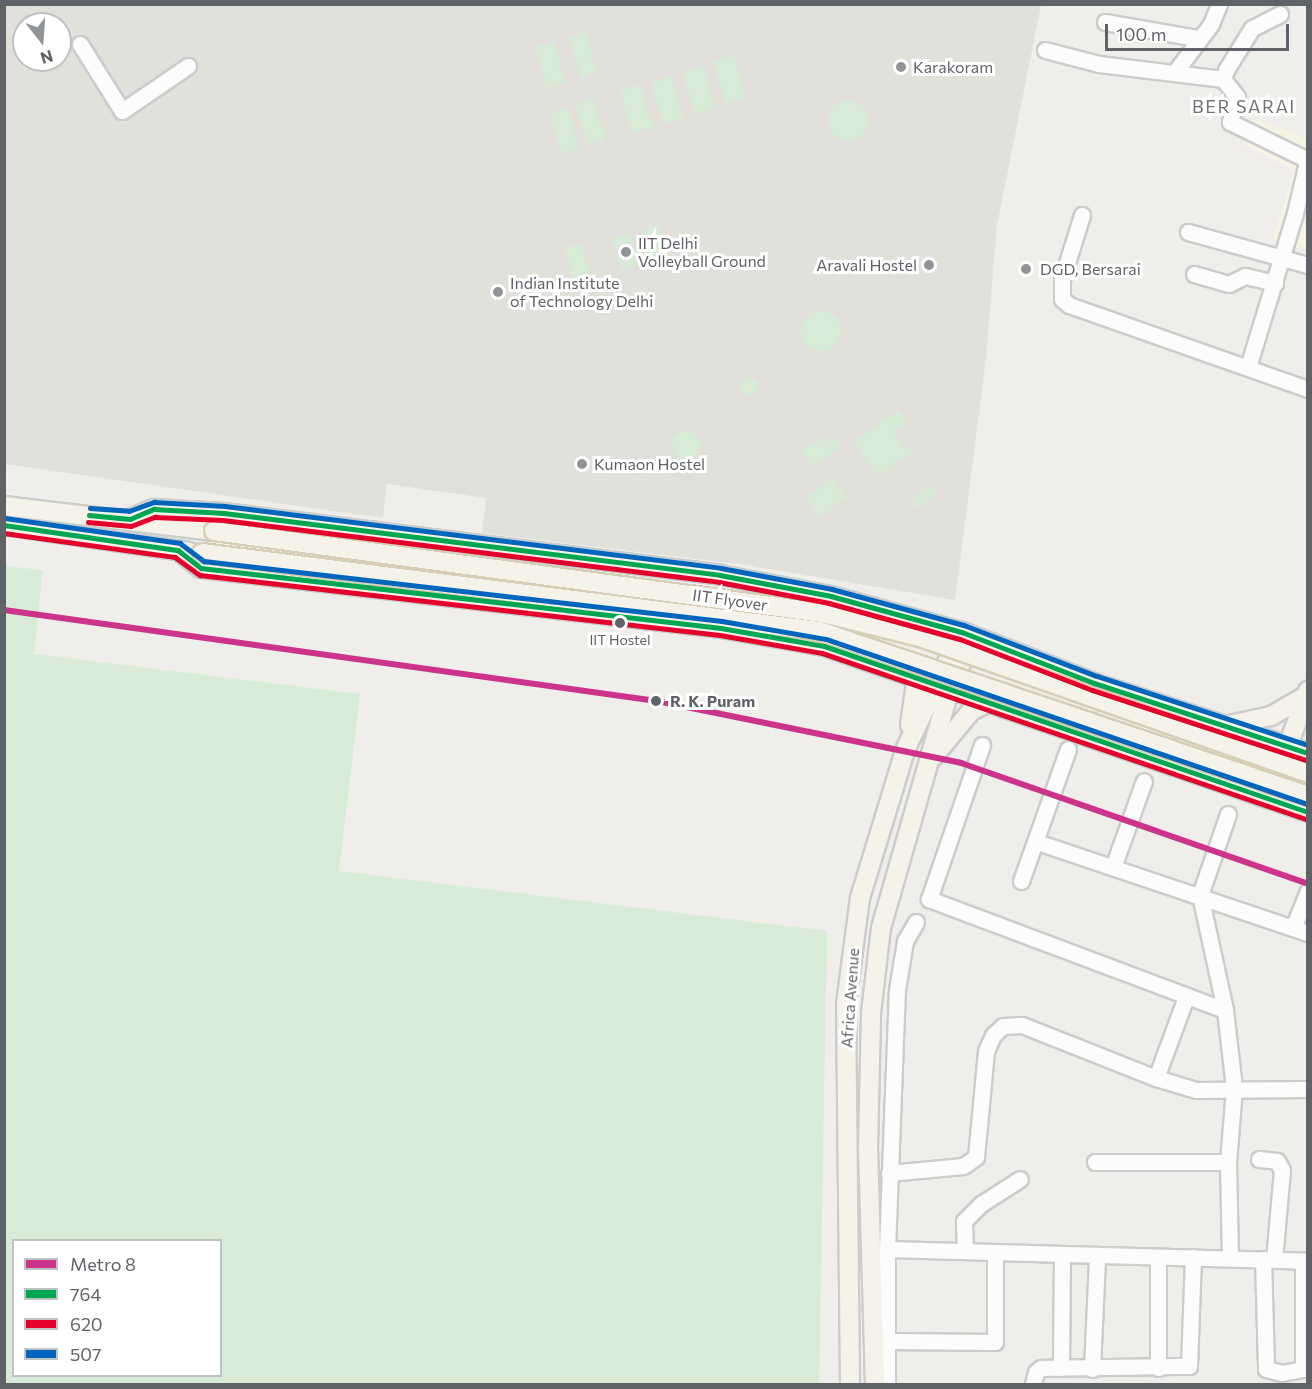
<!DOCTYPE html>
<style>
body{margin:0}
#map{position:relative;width:1312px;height:1389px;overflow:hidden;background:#efeeea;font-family:Commissioner,sans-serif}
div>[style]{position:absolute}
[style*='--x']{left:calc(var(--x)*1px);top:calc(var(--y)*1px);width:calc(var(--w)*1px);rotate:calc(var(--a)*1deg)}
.commercial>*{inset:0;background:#f7f3e4}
.education>*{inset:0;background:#e2e0da}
.green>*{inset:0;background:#d8ebd6;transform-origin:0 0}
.round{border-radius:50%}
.roads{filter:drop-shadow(2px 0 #cbcccc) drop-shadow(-2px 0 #cbcccc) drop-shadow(0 2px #cbcccc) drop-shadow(0 -2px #cbcccc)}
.minor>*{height:15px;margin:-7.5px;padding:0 7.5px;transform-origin:7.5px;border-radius:7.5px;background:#fdfcfc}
.major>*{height:18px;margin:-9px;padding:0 9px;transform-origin:9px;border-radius:9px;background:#f4f2e9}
.bridges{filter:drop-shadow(2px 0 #d7ceb8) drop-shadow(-2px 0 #d7ceb8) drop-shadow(0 2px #d7ceb8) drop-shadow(0 -2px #d7ceb8)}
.major-bridge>*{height:18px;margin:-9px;padding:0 9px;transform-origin:9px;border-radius:9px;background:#f4f2e9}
.bus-1>*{height:4.5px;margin:-2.25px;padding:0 2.25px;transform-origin:2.25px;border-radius:2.25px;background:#00a651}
.bus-2>*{height:4.5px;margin:-2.25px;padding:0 2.25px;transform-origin:2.25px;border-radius:2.25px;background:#e4002b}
.bus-3>*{height:4.5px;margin:-2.25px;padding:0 2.25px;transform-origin:2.25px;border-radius:2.25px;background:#0065bd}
.metro-1>*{height:6px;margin:-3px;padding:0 3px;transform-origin:3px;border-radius:3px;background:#cc338b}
.dots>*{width:16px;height:16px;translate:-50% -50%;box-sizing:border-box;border:3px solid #fff;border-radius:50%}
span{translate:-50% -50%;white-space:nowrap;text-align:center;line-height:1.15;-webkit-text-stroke:6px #fff;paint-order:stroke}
.bus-label{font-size:14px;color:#5f6368}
.poi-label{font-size:16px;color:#5f6368}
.left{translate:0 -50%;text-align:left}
.right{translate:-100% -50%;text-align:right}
.street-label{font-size:16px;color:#5f6368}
.stop-label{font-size:16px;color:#5f6368;font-weight:700}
.neighbourhood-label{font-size:18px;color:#70757a;letter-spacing:1.5px}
.frame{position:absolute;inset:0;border:6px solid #5f6368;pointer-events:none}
.legend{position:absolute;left:12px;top:1239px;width:210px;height:138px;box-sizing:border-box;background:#fff;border:2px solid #bfc1c3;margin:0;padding:8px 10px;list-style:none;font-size:18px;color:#5f6368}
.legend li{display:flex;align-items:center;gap:12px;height:30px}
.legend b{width:30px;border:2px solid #bfc1c3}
.north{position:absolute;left:12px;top:12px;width:60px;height:60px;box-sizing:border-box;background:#fff;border:2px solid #bfc1c3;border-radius:50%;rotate:163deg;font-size:16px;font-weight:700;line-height:24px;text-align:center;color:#5f6368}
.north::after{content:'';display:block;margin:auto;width:21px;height:27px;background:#919496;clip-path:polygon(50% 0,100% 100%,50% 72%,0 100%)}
.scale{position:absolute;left:1105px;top:24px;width:184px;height:27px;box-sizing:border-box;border:3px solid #5f6368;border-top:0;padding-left:8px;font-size:18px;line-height:21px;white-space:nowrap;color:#5f6368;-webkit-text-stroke:4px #fff;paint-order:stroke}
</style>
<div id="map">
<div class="commercial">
<div style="clip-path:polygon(1255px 119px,1307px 138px,1307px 251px,1273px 239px,1294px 170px,1242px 145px)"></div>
</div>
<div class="education">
<div style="clip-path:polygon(evenodd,5px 5px,1041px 5px,997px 225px,986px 359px,955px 600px,746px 565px,482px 533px,486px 498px,387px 484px,383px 518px,5px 464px,5px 5px,24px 24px,60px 24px,60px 60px,24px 60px,24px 24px)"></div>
</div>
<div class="green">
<div style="left:585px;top:32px;width:43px;height:17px;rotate:74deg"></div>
<div style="left:554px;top:42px;width:42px;height:19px;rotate:75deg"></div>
<div style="left:734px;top:56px;width:44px;height:21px;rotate:74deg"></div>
<div style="left:703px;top:66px;width:44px;height:21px;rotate:74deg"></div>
<div style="left:671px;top:76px;width:44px;height:21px;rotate:74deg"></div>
<div style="left:640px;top:85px;width:44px;height:21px;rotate:74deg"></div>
<div style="left:594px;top:99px;width:42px;height:19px;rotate:75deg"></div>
<div class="round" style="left:828px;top:101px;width:40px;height:40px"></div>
<div style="left:568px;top:108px;width:42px;height:19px;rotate:75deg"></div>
<div style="left:659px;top:226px;width:33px;height:17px;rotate:76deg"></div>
<div style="left:630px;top:233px;width:34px;height:18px;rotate:75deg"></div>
<div style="left:581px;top:244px;width:34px;height:17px;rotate:76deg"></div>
<div class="round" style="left:801px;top:311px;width:40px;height:40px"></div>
<div class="round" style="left:740px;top:377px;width:18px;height:18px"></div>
<div style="clip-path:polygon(898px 410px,907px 422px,893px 433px,906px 450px,912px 446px,914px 449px,878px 476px,853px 442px)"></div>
<div class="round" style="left:672px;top:431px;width:28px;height:28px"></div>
<div style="clip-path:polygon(823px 436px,828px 443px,835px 438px,841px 446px,813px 466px,802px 451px)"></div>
<div style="left:832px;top:478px;width:24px;height:33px;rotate:54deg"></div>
<div style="left:930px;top:485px;width:11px;height:24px;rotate:52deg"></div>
<div style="clip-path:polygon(evenodd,5px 566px,43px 570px,34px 654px,360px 694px,339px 871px,827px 931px,819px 1384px,5px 1384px,5px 566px,14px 1240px,220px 1240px,220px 1376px,14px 1376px,14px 1240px)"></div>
</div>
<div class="roads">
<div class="minor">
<div style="--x:1280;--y:14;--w:31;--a:153"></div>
<div style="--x:1252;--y:28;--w:49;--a:121.8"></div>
<div style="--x:1226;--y:70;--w:9;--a:108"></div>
<div style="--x:1223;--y:79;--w:23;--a:52"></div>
<div style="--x:1237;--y:97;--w:26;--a:106"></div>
<div style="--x:1230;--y:122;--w:87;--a:26"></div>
<div style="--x:1105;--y:22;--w:93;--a:9.9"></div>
<div style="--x:80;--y:44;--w:79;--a:57.9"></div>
<div style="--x:122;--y:111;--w:80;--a:-34.3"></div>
<div style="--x:1045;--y:50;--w:56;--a:14.5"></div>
<div style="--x:1099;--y:64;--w:125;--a:6.9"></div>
<div style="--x:1175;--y:72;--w:60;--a:-53.1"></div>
<div style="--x:1211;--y:24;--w:22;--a:-68"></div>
<div style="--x:1082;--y:215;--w:67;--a:107.4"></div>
<div style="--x:1062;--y:279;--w:20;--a:90"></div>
<div style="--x:1062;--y:299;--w:9;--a:41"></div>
<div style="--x:1069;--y:305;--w:253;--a:19.4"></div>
<div style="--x:1188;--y:232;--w:124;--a:15.4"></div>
<div style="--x:1194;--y:274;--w:36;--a:16"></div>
<div style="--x:1229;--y:284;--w:18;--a:-27"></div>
<div style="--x:1245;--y:276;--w:31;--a:13"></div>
<div style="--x:1248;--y:367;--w:161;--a:-73"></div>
<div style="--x:1295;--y:213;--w:57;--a:-76.7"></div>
<div style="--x:982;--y:745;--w:163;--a:109"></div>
<div style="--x:929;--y:899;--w:316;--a:20.6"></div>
<div style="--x:1228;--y:814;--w:86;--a:109.1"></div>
<div style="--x:1200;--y:895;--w:118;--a:77.7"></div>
<div style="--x:1225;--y:1010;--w:79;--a:83.4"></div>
<div style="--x:1234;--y:1088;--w:74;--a:94.6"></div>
<div style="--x:1228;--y:1162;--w:96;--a:88.8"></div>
<div style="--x:1037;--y:842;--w:286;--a:18.6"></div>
<div style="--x:1113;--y:867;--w:91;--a:-70.2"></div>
<div style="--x:1021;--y:881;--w:140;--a:-70.4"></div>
<div style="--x:1293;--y:928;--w:40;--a:-68"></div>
<div style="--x:1156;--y:1078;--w:42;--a:16.7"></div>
<div style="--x:1196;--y:1090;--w:112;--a:-0.5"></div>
<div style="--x:1259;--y:1159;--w:18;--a:6"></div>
<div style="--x:1277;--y:1161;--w:10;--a:61"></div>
<div style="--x:1282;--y:1170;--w:90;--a:95.1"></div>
<div style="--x:1095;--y:1162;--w:133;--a:0"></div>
<div style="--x:889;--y:1173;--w:74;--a:-5.4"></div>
<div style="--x:963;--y:1166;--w:16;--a:-35"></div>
<div style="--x:976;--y:1157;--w:106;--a:-84.6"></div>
<div style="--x:986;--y:1051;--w:17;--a:-66"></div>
<div style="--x:993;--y:1035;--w:13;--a:-42"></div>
<div style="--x:1003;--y:1026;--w:19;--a:-3"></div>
<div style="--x:1022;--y:1025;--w:144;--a:21.6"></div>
<div style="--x:1156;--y:1078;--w:86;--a:-69.7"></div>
<div style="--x:887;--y:1249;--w:421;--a:1.6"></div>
<div style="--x:965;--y:1251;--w:30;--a:-92"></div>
<div style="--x:964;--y:1221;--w:24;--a:-45"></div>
<div style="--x:981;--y:1204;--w:46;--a:-32.7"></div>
<div style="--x:1158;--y:1257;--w:111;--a:90"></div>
<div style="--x:1263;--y:1259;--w:110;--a:88.4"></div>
<div style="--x:1266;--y:1369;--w:16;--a:14"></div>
<div style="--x:1282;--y:1373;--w:21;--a:-11"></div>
<div style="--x:1303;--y:1369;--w:108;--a:-90"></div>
<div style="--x:887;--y:1341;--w:108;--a:0.5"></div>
<div style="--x:995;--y:1342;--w:88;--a:-90"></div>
<div style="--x:1061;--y:1368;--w:112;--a:-89.5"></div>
<div style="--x:1092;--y:1369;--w:112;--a:-87.4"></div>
<div style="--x:887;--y:1384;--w:135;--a:-90"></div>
<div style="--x:887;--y:1249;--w:259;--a:-87.8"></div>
<div style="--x:897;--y:990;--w:50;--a:-80.7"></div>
<div style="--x:905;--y:941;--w:22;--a:-60"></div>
<div style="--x:1033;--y:1384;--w:12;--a:-76"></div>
<div style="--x:1036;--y:1372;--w:6;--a:-39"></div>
<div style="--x:1041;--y:1368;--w:148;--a:-0.8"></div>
<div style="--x:1189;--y:1366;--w:109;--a:-87.9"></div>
</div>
<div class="major">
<div style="--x:4;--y:506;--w:211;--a:6.8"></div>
<div style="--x:130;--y:519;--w:26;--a:-23"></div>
<div style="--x:154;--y:509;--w:70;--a:3.3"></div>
<div style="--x:224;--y:513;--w:500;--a:7.1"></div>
<div style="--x:720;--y:575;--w:113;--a:10.7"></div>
<div style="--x:831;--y:596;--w:136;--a:15.4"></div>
<div style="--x:962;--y:632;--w:142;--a:21.1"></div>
<div style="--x:1094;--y:683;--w:225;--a:18.1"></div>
<div style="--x:4;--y:525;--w:188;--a:8.3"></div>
<div style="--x:178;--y:550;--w:29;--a:38"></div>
<div style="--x:201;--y:568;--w:523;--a:6.58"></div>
<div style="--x:721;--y:628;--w:105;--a:9.9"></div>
<div style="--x:824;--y:646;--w:512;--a:18.93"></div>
<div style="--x:910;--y:725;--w:49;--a:-81.9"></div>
<div style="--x:1229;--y:725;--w:43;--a:-12.1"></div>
<div style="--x:1271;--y:716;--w:40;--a:-29.7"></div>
<div style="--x:933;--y:757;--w:60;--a:-50.4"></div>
<div style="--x:971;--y:711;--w:22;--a:-27"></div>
<div style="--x:1269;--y:798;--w:114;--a:-70"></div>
<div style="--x:850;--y:1384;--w:380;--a:-90.6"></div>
<div style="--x:846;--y:1004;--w:107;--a:-82.5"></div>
<div style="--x:860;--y:898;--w:157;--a:-73"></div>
<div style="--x:906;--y:748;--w:124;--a:-64.3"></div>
<div style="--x:875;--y:1384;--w:236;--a:-91.7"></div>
<div style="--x:868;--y:1148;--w:135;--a:-88.7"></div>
<div style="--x:871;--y:1013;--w:86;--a:-83.3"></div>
<div style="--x:881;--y:928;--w:251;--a:-74"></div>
<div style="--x:950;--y:687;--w:52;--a:-64.9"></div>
</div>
</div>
<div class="bridges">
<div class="major-bridge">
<div style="--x:214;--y:531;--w:614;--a:7.67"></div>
<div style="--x:823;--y:613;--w:103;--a:14"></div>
<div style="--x:923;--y:638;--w:408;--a:19.3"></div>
<div style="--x:202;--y:553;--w:622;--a:7.21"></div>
<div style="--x:819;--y:631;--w:516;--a:18.65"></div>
</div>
</div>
<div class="bus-1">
<div style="--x:89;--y:515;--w:41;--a:5.6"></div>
<div style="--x:130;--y:519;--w:26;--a:-23"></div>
<div style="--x:154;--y:509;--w:70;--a:3.3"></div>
<div style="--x:224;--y:513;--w:500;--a:7.1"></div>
<div style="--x:720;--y:575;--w:113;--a:10.7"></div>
<div style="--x:831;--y:596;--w:136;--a:15.4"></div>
<div style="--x:962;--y:632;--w:142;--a:21.1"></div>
<div style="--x:1094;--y:683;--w:225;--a:18.1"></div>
<div style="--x:4;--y:525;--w:176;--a:8.2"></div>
<div style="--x:178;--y:550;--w:29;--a:38"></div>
<div style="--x:201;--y:568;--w:523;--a:6.58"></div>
<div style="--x:721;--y:628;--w:105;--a:9.9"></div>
<div style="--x:824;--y:646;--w:512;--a:18.93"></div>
</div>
<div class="bus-2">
<div style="--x:88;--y:522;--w:43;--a:5.3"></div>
<div style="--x:131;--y:526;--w:26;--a:-21"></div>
<div style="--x:155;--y:517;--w:68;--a:2.5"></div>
<div style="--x:223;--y:520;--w:500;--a:7.1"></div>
<div style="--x:719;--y:582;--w:112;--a:10.8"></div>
<div style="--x:829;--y:603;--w:136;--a:15.4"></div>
<div style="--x:960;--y:639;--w:142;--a:21.1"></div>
<div style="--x:1092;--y:690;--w:225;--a:18.1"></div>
<div style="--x:4;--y:533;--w:173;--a:8"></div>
<div style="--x:175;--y:557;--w:31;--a:36"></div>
<div style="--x:200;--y:575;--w:523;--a:6.58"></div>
<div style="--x:720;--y:635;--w:104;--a:10"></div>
<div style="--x:822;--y:653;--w:512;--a:18.93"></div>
</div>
<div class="bus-3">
<div style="--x:90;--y:508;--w:39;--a:4"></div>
<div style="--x:129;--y:511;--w:27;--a:-20"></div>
<div style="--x:154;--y:502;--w:71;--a:3.2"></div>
<div style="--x:225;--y:506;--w:500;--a:7.1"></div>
<div style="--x:721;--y:568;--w:113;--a:10.7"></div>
<div style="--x:832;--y:589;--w:137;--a:15.3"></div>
<div style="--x:964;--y:625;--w:142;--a:21"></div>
<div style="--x:1097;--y:676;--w:222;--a:18.1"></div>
<div style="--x:5;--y:518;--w:177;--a:8.1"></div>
<div style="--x:180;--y:543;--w:30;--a:37"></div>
<div style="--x:204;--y:561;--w:521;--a:6.61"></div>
<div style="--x:722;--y:621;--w:106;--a:9.8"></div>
<div style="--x:826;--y:639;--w:509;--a:18.9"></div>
</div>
<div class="metro-1">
<div style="--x:4;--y:610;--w:659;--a:7.93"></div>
<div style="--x:657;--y:701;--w:310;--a:11.5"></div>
<div style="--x:961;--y:763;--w:367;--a:19.2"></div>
</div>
<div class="dots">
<div style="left:901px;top:67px;background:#919496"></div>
<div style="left:626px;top:252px;background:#919496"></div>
<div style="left:929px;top:265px;background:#919496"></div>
<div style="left:1026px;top:269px;background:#919496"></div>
<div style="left:498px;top:292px;background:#919496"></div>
<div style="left:582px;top:464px;background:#919496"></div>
<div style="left:620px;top:623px;background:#5f6368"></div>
<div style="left:656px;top:701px;background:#5f6368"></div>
</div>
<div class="bus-label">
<span style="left:620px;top:640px">IIT Hostel</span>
</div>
<div class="poi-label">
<span class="left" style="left:913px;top:67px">Karakoram</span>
<span class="left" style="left:638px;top:252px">IIT Delhi<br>Volleyball Ground</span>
<span class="right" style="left:917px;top:265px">Aravali Hostel</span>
<span class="left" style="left:1040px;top:269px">DGD, Bersarai</span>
<span class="left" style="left:510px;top:292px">Indian Institute<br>of Technology Delhi</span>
<span class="left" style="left:594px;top:464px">Kumaon Hostel</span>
</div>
<div class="street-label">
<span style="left:730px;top:600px;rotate:8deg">IIT Flyover</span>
<span style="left:850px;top:998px;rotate:-86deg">Africa Avenue</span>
</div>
<div class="stop-label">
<span class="left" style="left:670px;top:701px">R. K. Puram</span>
</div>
<div class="neighbourhood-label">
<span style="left:1244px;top:106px">BER SARAI</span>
</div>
<div class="frame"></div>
<ul class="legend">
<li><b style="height:8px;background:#cc338b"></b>Metro 8</li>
<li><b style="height:8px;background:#00a651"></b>764</li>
<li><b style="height:8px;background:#e4002b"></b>620</li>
<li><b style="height:8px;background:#0065bd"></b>507</li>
</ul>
<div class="north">N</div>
<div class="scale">100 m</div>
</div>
